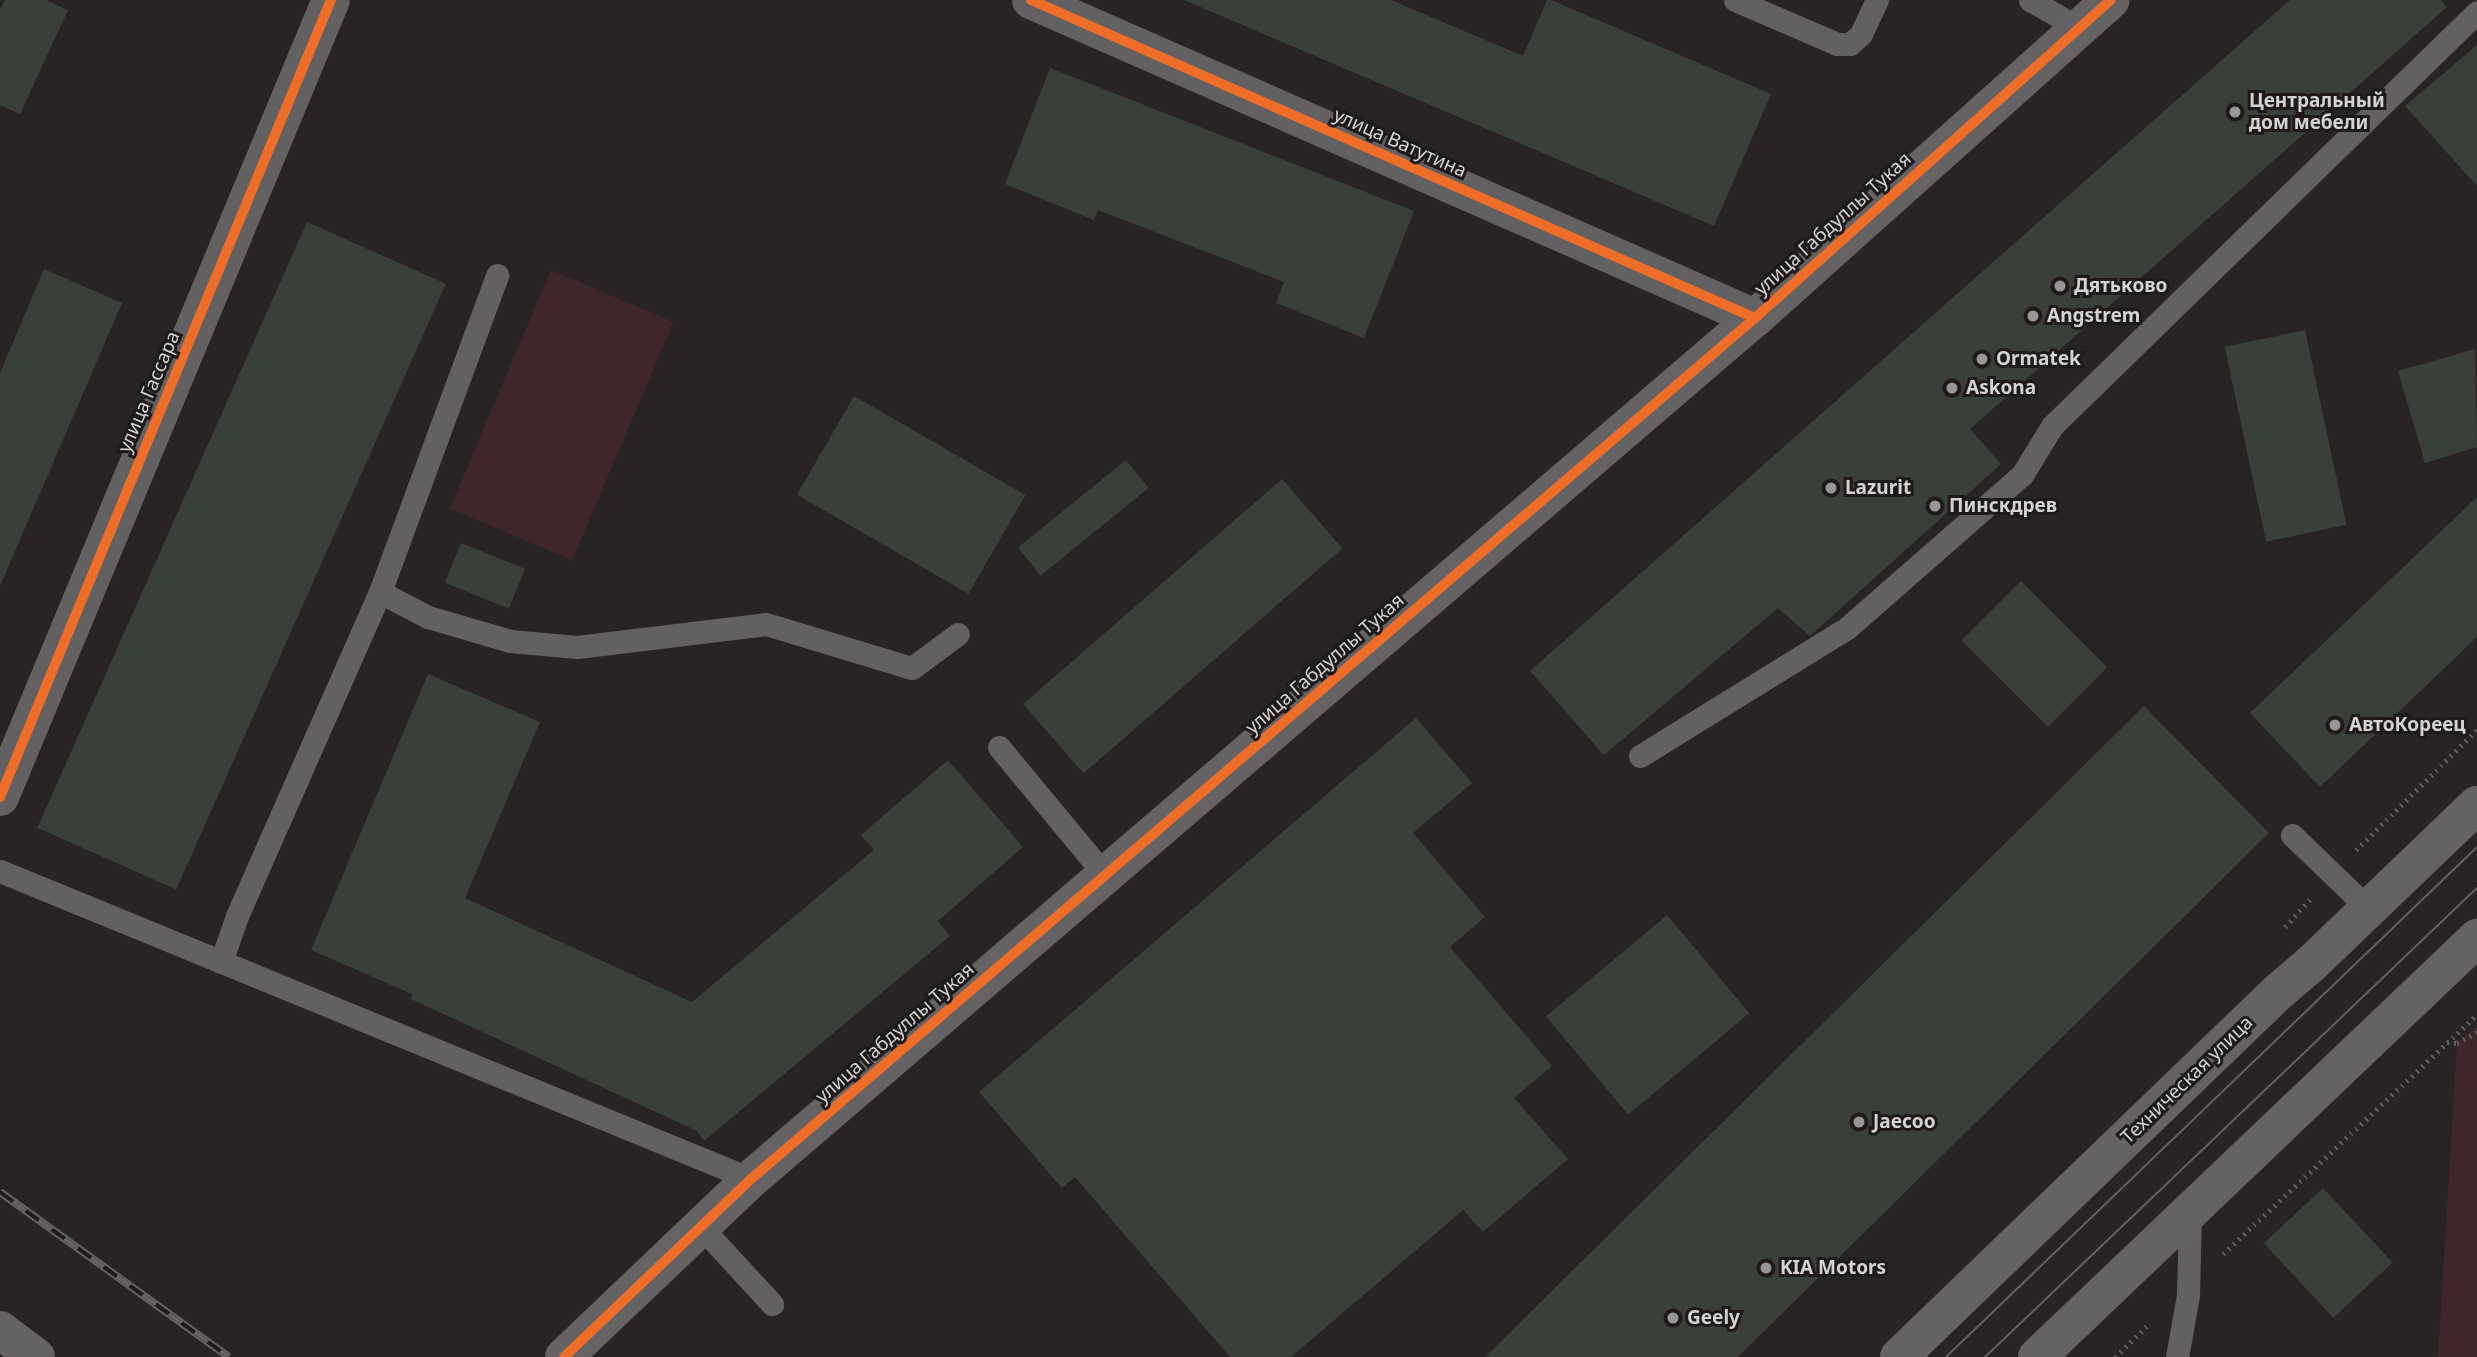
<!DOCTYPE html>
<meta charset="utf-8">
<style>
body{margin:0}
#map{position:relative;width:2477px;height:1357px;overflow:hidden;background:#282425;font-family:"Noto Sans",sans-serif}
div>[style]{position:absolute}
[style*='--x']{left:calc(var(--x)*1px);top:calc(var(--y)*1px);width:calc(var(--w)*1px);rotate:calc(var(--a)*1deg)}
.green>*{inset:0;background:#3e262a;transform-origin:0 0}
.building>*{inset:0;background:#3a3f3a;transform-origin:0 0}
.path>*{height:4.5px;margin-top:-2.25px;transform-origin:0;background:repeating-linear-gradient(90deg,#5e5b5c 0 2px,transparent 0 7px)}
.lane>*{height:23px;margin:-11.5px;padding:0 11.5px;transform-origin:11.5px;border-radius:11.5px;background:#626060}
.street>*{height:38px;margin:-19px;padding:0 19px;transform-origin:19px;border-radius:19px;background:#626060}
.secondary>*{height:38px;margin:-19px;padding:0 19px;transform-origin:19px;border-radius:19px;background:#646263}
.tram>*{height:2px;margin:-1px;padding:0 1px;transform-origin:1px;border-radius:1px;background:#646162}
.rail>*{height:8px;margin-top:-4px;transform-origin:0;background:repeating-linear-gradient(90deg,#20191a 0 16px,#646162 0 32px);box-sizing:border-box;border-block:2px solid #646162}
.cycleway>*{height:10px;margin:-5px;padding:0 5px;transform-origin:5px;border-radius:5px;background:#ee6e29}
.dots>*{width:19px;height:19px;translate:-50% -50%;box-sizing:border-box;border:4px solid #20191a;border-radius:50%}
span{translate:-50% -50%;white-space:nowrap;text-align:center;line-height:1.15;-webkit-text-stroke:6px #20191a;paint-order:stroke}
.poi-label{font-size:19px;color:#d6d1d2;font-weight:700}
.left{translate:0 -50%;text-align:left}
.street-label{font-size:19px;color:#d6d1d2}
</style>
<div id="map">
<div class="green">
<div style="left:551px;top:270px;width:133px;height:259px;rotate:23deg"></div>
<div style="clip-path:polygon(2477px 1025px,2477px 1357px,2438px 1357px,2457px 1043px)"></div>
</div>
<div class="building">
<div style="clip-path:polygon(5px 0,46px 0,68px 10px,20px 114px,0 105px,0 10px)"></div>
<div style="clip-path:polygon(1184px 0,1391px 0,1523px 56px,1547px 0,1551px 0,1771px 94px,1714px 226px)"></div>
<div style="clip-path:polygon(2290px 0,2441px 0,2447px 7px,1970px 429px,2001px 464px,1810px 636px,1778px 608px,1604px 755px,1530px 671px)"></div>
<div style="clip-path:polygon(2477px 45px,2477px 186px,2405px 106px)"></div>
<div style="clip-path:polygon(1050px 68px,1414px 211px,1364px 338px,1276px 303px,1284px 282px,1098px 210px,1094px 220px,1005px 184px)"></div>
<div style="left:307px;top:222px;width:152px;height:663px;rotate:24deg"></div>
<div style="clip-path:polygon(44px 269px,122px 303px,0 586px,0 373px)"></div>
<div style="left:2305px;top:330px;width:199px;height:82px;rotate:78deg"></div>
<div style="clip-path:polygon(2475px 349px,2477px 447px,2425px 463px,2398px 371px)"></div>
<div style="left:854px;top:396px;width:198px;height:114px;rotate:30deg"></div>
<div style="left:1126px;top:460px;width:36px;height:139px;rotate:51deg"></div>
<div style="left:1282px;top:479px;width:92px;height:343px;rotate:49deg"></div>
<div style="clip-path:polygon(2477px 497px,2477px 637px,2320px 787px,2250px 713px)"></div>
<div style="left:461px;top:543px;width:69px;height:43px;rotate:22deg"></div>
<div style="left:2021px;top:581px;width:122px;height:84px;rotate:45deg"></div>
<div style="clip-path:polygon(428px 674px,540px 722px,465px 898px,692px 1002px,874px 850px,861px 835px,948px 760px,1023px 847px,938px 921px,950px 936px,704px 1141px,697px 1131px,411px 999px,412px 994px,311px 950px)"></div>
<div style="clip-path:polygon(2144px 706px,2269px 833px,1738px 1357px,1485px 1357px)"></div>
<div style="clip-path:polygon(1416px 718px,1472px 783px,1413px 833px,1485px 917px,1450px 947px,1552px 1066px,1514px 1098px,1568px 1159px,1483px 1232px,1463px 1210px,1291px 1357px,1230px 1357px,1075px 1177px,1062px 1188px,979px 1092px)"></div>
<div style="left:1667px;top:915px;width:128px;height:158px;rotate:50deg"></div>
<div style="left:2323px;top:1188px;width:102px;height:81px;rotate:47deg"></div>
</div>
<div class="path">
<div style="--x:2356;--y:850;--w:170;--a:-44.8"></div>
<div style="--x:2285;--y:927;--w:40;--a:-48"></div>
<div style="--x:2447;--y:1042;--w:10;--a:6"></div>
<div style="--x:2457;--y:1043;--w:23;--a:-29"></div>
<div style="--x:2223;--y:1254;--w:349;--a:-43.3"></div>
<div style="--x:2115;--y:1357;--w:46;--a:-44.1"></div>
</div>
<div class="lane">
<div style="--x:1735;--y:0;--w:111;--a:23.3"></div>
<div style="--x:1837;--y:44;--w:13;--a:0"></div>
<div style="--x:1850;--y:44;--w:15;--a:-42"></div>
<div style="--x:1861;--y:34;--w:38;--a:-65"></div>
<div style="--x:2030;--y:0;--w:56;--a:29.7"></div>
<div style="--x:380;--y:592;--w:54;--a:27.5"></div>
<div style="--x:428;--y:617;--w:85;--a:16.3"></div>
<div style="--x:510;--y:641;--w:67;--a:5.1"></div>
<div style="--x:577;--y:647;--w:190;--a:-6.9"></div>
<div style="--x:766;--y:624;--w:152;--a:16.8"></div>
<div style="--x:912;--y:668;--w:57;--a:-36.5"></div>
<div style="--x:999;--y:747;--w:166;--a:50.4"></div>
<div style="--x:1640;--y:756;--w:243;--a:-31.7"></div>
<div style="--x:1847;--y:628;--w:232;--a:-41.2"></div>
<div style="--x:2022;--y:475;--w:57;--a:-58.5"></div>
<div style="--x:2052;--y:426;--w:593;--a:-44.25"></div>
<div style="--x:2292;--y:835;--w:107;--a:43.9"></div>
<div style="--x:0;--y:871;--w:812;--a:22.3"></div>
<div style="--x:221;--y:962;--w:49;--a:-70.8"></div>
<div style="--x:237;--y:916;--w:354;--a:-66.2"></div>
<div style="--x:380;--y:592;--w:338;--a:-69.7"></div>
<div style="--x:701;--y:1227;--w:105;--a:47.3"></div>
<div style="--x:2177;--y:1357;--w:63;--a:-79.9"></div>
<div style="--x:2188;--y:1295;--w:83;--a:-88.6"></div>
</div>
<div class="street">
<div style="--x:1031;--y:0;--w:791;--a:23.71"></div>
<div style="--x:0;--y:797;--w:863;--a:-67.45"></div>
</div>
<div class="secondary">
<div style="--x:0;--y:1330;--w:45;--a:36.9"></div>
<div style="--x:564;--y:1357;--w:258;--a:-43.6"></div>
<div style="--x:751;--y:1179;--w:1323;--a:-40.62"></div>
<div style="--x:1755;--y:318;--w:477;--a:-41.8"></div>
<div style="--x:1899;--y:1357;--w:525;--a:-43.92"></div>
<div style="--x:2277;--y:993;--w:45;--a:-40.5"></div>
<div style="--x:2311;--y:964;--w:230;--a:-43.8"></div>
<div style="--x:2037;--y:1357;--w:608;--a:-43.6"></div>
</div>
<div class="tram">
<div style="--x:1946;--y:1357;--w:736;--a:-43.84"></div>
<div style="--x:1985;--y:1357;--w:680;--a:-43.63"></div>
</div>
<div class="rail">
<div style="--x:0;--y:1192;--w:282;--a:35.8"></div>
</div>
<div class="cycleway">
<div style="--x:1031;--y:0;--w:791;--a:23.71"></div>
<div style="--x:0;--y:797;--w:863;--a:-67.45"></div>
<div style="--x:564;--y:1357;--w:258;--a:-43.6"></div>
<div style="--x:751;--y:1179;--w:1323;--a:-40.62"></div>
<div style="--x:1755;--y:318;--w:477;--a:-41.8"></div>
</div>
<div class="dots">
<div style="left:2235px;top:112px;background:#999495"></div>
<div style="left:2060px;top:286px;background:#999495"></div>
<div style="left:2033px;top:316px;background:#999495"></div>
<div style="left:1982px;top:359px;background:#999495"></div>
<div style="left:1952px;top:388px;background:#999495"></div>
<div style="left:1831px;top:488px;background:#999495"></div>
<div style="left:1935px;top:506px;background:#999495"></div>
<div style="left:2335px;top:725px;background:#999495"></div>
<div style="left:1859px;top:1122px;background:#999495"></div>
<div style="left:1766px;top:1268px;background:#999495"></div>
<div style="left:1673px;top:1318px;background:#999495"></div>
</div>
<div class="poi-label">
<span class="left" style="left:2249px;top:112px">Центральный<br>дом мебели</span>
<span class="left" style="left:2074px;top:286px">Дятьково</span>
<span class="left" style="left:2047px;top:316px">Angstrem</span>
<span class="left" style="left:1996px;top:359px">Ormatek</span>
<span class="left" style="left:1966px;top:388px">Askona</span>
<span class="left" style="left:1845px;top:488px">Lazurit</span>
<span class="left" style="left:1949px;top:506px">Пинскдрев</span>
<span class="left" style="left:2349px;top:725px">АвтоКореец</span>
<span class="left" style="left:1873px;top:1122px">Jaecoo</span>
<span class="left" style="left:1780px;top:1268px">KIA Motors</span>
<span class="left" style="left:1687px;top:1318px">Geely</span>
</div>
<div class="street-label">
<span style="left:1400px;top:143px;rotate:24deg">улица Ватутина</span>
<span style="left:1833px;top:224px;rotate:-42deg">улица Габдуллы Тукая</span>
<span style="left:149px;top:392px;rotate:-67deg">улица Гассара</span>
<span style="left:1325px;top:664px;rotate:-41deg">улица Габдуллы Тукая</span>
<span style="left:895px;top:1033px;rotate:-41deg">улица Габдуллы Тукая</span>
<span style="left:2187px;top:1080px;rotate:-44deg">Техническая улица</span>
</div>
</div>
